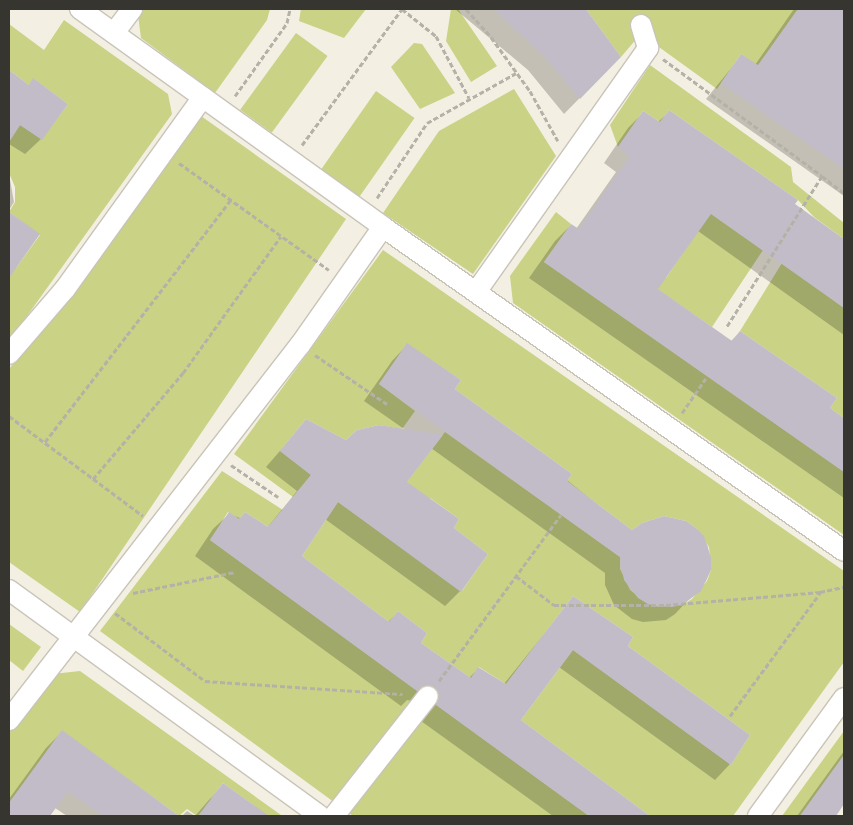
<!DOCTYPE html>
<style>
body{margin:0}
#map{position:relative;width:853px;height:825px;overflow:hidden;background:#f4efe3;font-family:Manrope,sans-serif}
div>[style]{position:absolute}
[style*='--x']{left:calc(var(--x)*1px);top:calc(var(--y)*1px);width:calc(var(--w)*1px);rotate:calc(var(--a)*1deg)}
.green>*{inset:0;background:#c9d285;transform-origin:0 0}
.shadow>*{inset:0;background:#0003}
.building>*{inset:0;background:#c1bcc8}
.path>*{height:3px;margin-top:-1.5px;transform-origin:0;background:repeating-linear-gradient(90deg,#b4b1a7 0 5px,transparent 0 7.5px)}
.roads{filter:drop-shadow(1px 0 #c9c4b8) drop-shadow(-1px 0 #c9c4b8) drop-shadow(0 1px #c9c4b8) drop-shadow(0 -1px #c9c4b8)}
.minor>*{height:20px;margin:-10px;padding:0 10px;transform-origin:10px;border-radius:10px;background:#fff}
span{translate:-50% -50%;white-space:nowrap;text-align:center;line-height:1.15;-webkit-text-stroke:5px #fff;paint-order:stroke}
.frame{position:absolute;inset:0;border:10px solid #363530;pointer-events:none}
</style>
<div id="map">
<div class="green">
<div style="clip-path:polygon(142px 9px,270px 9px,267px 20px,215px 93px,141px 38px,138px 15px)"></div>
<div style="clip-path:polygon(301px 9px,366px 9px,344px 38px,299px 21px)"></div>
<div style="clip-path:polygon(451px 9px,458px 9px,497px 66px,471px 82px,446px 41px)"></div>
<div style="clip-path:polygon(586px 9px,798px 9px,758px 66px,741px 54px,717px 89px,652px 42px,638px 37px,621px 57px)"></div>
<div style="clip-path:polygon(64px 20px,168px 94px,172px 114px,9px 341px,9px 263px,16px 268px,40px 235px,9px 212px,15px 202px,15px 187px,9px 173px,9px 142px,20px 125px,42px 139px,68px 104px,34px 79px,29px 85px,9px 70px,9px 24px,44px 50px)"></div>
<div style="left:296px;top:33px;width:39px;height:95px;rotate:36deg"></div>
<div style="clip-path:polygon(414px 43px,422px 44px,455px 93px,420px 109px,391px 67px)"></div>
<div style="clip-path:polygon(650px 65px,791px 167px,793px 182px,844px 223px,844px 239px,814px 217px,798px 200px,669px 110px,660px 122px,643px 111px,618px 147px,610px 125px)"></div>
<div style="clip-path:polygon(514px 89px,556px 156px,473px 274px,383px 213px,439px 131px)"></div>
<div style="left:376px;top:91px;width:47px;height:97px;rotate:35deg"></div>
<div style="clip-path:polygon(201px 116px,346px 219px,80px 612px,9px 562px,9px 369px,72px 293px)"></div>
<div style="clip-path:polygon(694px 202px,763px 250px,712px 327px,643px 279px,666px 278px,703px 224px)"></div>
<div style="clip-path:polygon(556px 212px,571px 224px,544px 262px,844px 472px,844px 535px,513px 303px,510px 276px)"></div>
<div style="clip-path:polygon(383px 250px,844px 571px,844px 662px,733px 816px,650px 816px,521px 720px,573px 650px,731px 765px,750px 735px,628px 646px,633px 637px,573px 596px,506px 684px,479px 667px,471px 678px,421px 643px,427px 633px,398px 611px,389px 622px,302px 556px,338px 502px,462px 591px,488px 554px,454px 528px,459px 519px,430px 498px,421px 508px,400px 491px,445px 432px,620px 557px,620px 569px,630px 590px,648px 604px,659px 607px,682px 605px,692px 599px,707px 581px,711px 570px,709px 547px,696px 528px,686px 521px,664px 516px,642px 523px,632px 530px,567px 481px,572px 474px,455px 389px,461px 380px,407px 344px,379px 384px,415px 411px,402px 429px,379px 425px,357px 430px,346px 440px,306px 419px,280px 451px,311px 475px,293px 497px,234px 454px)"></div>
<div style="clip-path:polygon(782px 263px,844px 308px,844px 418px,830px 408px,837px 398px,740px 331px)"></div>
<div style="clip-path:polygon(222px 471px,283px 510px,268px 527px,245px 512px,239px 519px,228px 512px,210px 540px,589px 816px,353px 816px,100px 631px)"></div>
<div style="clip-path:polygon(9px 624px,41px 647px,23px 671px,9px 660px)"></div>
<div style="clip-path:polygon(80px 671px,281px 815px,250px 816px,256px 807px,223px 783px,211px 798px,226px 810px,222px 816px,197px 816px,187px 809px,179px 816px,62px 731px,9px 803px,9px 732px,53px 674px)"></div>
<div style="clip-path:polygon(844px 731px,844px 755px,800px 816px,782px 816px)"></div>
</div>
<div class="shadow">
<div style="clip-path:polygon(455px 9px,584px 9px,620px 57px,564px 114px,528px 70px)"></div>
<div style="clip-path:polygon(794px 9px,844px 9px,844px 196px,706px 99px,742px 55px,755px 65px)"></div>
<div style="clip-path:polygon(9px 72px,28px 86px,34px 80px,41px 139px,25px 154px,9px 144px)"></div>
<div style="clip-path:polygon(644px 112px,658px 122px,669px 112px,844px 241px,844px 335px,698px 231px,656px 290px,731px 341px,740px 332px,844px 420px,844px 498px,529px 278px,555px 241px,571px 225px,576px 229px,616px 172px,604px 163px,628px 128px)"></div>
<div style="clip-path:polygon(9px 174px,14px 202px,9px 210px)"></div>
<div style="clip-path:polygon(9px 214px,38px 235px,9px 273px)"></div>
<div style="clip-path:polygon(407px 345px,453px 389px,632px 532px,703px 537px,708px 547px,710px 570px,706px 581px,675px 614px,666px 620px,643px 622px,632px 619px,614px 605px,605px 585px,605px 573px,431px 448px,406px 482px,452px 528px,460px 591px,445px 606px,325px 519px,300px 557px,388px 622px,398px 612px,420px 643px,469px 678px,479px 668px,504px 684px,573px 598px,626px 646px,730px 764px,715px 780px,559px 667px,519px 721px,648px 816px,553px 816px,421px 721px,425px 714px,419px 702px,407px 700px,401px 706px,195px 556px,213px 529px,229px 514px,267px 528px,297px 491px,266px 467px,306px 421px,346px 441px,407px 431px,364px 401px,392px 361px)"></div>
<div style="clip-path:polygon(62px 732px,177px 816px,67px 816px,55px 808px,48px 816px,9px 816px,9px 799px,46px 748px)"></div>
<div style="clip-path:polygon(844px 751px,844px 802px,834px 816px,797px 816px)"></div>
<div style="clip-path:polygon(223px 784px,255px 808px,249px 816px,195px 816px)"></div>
<div style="clip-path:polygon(187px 811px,195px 816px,182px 816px)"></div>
</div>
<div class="building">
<div style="clip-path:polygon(493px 9px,586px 9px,621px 57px,580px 99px,543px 55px)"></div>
<div style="clip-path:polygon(798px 9px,844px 9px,844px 169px,721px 83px,741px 54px,758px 65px)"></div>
<div style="clip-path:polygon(9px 70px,29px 85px,33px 78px,68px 104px,42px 140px,20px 125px,9px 142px)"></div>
<div style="clip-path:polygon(669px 110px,798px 200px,795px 204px,844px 239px,844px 308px,711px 214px,658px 289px,732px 341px,740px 331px,837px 398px,830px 408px,844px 418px,844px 472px,544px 262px,571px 224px,579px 229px,630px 156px,618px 147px,643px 111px,660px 122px)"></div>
<div style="clip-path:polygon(9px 212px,40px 234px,9px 278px)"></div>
<div style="clip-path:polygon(407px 343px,461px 380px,455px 389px,572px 474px,567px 481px,632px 530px,642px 523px,664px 516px,686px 521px,696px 528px,704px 536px,711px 558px,711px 570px,701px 591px,682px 605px,671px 607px,648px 604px,638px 598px,624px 580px,620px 557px,379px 384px)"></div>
<div style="clip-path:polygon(306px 419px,346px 440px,357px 430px,379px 425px,443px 435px,407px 482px,459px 519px,454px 528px,488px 554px,461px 592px,338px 502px,302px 556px,389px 622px,398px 611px,427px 633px,421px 643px,471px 678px,478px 667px,506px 684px,573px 596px,633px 637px,628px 646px,750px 735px,731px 765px,573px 650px,521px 720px,650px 816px,589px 816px,436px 705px,440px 697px,435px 686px,424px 685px,417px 691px,210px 540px,229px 512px,239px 519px,245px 512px,268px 527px,311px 475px,280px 451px)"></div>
<div style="clip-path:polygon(62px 730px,179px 816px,103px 816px,68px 791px,50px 816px,9px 816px,9px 803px)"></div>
<div style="clip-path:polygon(844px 755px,844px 804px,836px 816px,800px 816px)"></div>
<div style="clip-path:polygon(223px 783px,269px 816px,198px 816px)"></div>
</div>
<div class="path">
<div style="--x:402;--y:9;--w:43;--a:38.5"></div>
<div style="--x:436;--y:36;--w:70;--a:62"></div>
<div style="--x:466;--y:9;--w:38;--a:48"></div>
<div style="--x:491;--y:37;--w:67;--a:54.2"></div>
<div style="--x:530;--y:91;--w:57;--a:60.8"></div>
<div style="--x:663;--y:59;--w:197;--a:36.3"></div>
<div style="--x:822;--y:176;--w:178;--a:122.3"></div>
<div style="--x:235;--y:96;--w:90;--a:-54.5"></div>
<div style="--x:287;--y:23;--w:14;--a:-78"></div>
<div style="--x:302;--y:145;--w:169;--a:-53.7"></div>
<div style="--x:179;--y:163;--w:184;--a:35.5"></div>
<div style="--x:822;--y:176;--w:28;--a:38"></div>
<div style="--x:377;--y:198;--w:90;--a:-56.3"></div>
<div style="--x:427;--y:123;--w:102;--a:-29.3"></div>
<div style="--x:315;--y:355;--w:87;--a:34.2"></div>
<div style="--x:682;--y:413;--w:42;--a:-55.6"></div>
<div style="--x:9;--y:416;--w:167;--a:36.7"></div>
<div style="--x:45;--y:442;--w:305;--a:-52.5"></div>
<div style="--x:231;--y:465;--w:57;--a:34.2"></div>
<div style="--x:93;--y:479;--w:139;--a:-49.7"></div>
<div style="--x:183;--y:373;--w:168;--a:-54.4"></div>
<div style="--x:516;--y:576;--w:48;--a:37.3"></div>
<div style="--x:554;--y:605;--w:112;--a:0"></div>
<div style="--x:666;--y:605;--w:155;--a:-4.8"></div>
<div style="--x:820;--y:592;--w:25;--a:-12"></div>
<div style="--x:133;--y:593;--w:104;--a:-11.6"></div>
<div style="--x:115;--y:613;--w:113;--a:37.1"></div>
<div style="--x:205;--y:681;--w:198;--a:3.8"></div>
<div style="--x:439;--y:681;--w:206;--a:-53.7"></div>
<div style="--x:730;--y:716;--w:152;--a:-53.8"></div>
</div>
<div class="roads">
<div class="minor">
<div style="--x:80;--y:9;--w:373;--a:35.7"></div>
<div style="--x:383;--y:227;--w:563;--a:35.1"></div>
<div style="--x:114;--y:33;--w:30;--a:-53"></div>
<div style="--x:476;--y:292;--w:299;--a:-54.8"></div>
<div style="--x:648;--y:48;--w:24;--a:-107"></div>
<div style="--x:9;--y:354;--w:86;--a:-49.3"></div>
<div style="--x:65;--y:289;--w:236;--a:-54.3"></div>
<div style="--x:9;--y:590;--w:384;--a:36"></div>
<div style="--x:9;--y:720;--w:475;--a:-52.2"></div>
<div style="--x:300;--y:345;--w:144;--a:-54.9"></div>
<div style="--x:334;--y:816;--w:152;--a:-51.9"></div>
<div style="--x:758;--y:816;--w:146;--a:-53.9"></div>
</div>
</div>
<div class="frame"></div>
</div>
